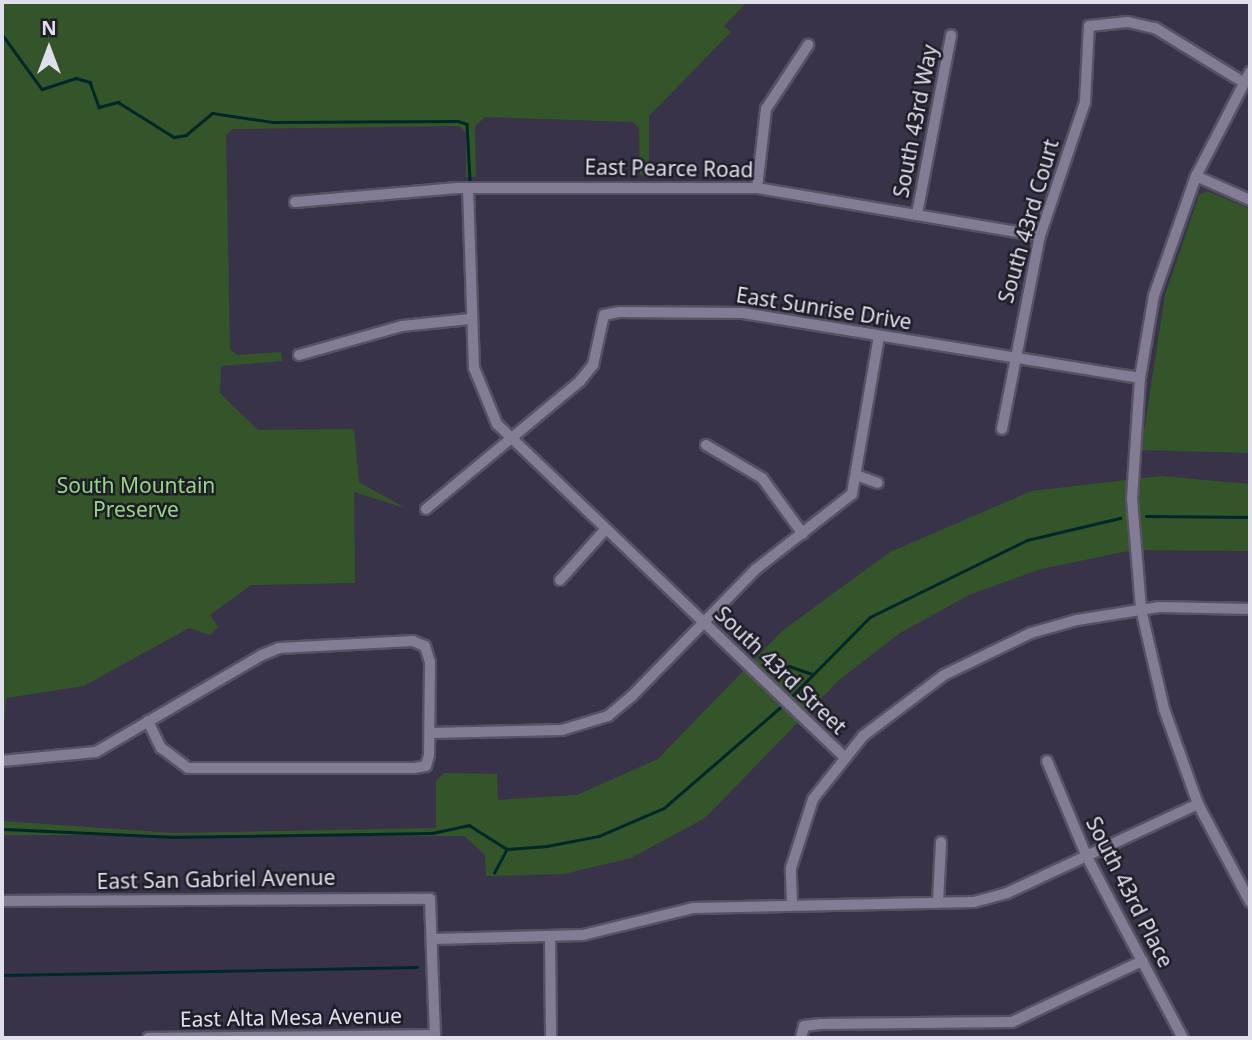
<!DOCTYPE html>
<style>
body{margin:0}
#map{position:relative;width:1252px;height:1040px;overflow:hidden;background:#393349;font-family:"Noto Sans",sans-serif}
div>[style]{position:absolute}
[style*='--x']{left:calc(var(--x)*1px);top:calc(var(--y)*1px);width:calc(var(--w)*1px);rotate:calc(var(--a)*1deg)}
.green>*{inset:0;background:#345529}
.stream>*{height:2.5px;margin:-1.25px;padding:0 1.25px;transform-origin:1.25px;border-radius:1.25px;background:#022729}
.roads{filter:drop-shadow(2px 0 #565264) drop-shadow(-2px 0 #565264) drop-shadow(0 2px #565264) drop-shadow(0 -2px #565264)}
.minor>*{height:10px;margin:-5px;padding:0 5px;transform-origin:5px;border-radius:5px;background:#827c95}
span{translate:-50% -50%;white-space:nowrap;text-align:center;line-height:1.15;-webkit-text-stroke:5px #1f1d27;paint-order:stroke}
.street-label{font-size:21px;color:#e2dfed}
.park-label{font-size:21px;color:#96d682}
.frame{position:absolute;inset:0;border:4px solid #e2dfed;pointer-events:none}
.north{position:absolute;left:14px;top:14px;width:70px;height:70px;-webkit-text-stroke:5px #1f1d27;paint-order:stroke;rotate:0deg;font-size:19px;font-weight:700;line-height:28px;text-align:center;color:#e2dfed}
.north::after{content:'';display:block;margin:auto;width:24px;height:32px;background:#e2dfed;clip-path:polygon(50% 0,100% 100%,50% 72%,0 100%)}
</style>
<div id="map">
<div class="green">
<div style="clip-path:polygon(2px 2px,747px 2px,724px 26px,731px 32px,649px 116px,649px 175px,640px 175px,639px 128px,633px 122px,485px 117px,475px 126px,476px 177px,466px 177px,466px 133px,459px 126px,233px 129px,226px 135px,230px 349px,237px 355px,281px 352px,282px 361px,221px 366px,220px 393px,258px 430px,354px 429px,359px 482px,405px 508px,354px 492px,355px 583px,251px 585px,210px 615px,218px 627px,210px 635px,189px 628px,84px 686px,6px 698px,2px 751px)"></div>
<div style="clip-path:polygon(1207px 191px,1250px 209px,1250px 453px,1141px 450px,1165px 295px,1199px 195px)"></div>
<div style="clip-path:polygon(1161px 476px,1250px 484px,1250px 551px,1133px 550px,1041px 569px,969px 595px,900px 633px,839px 680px,705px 818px,631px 858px,564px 874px,486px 876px,485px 855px,464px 836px,2px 835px,2px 821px,173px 833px,436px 828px,436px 781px,444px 773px,497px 774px,498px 800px,577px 795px,658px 759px,782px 631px,890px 552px,1032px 491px)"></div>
</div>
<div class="stream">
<div style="--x:2;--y:34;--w:68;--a:54"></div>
<div style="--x:42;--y:89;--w:36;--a:-18"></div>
<div style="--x:76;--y:78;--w:15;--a:16"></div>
<div style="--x:90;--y:82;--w:27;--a:70"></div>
<div style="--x:99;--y:107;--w:20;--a:-15"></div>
<div style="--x:118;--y:102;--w:66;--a:32"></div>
<div style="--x:174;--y:137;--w:12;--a:-9"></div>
<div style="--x:186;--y:135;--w:34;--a:-40"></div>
<div style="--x:212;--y:113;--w:62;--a:8.4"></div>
<div style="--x:273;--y:122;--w:185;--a:-0.3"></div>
<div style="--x:458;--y:121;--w:9;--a:18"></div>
<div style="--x:467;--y:124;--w:56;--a:86.9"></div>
<div style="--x:1146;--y:516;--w:104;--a:0.6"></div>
<div style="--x:766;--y:671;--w:24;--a:-12"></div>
<div style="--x:789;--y:666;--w:24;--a:19"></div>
<div style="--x:789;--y:699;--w:115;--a:-45.4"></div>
<div style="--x:870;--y:617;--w:175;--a:-26.1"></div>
<div style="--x:1027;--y:540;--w:96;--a:-13.3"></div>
<div style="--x:5;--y:829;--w:169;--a:2.7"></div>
<div style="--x:174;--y:837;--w:258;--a:-0.9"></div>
<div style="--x:432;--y:833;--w:38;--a:-12"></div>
<div style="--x:469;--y:825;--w:45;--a:32.3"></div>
<div style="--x:507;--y:849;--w:40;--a:-4.3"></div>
<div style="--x:547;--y:846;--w:53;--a:-10.9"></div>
<div style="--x:599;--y:836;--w:71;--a:-23.3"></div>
<div style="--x:664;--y:808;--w:159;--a:-40.9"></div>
<div style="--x:494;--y:873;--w:27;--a:-62"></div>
<div style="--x:2;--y:975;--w:415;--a:-1.1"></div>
</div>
<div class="roads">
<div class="minor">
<div style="--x:1250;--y:72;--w:117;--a:117.4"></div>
<div style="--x:1196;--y:176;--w:126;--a:109.4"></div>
<div style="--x:1154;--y:295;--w:84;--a:99.6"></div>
<div style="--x:1140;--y:378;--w:121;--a:93.8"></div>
<div style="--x:1132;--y:499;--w:110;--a:85.3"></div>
<div style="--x:1141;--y:609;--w:103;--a:77"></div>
<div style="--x:1164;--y:709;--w:101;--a:70.3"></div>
<div style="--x:1198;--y:804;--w:111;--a:62"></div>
<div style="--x:1196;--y:176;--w:59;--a:24"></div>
<div style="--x:468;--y:188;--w:180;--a:88.1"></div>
<div style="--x:474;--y:368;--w:61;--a:67.7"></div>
<div style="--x:497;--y:424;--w:480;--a:43.8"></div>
<div style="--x:757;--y:188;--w:80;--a:-83.5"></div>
<div style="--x:766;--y:109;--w:77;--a:-56.7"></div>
<div style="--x:295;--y:202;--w:163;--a:-4.9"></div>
<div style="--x:457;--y:188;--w:300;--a:0"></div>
<div style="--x:757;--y:188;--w:287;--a:9.6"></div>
<div style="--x:917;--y:214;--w:182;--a:-79.2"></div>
<div style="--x:299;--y:355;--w:107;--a:-15.7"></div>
<div style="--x:402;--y:326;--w:68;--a:-5.9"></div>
<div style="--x:1002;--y:429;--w:197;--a:-78.9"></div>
<div style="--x:1040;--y:236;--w:141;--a:-71.4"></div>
<div style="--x:1085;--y:102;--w:76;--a:-87"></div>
<div style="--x:1089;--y:26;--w:39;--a:-6"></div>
<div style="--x:1128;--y:22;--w:28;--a:13"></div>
<div style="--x:1155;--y:28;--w:103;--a:31.5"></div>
<div style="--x:706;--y:445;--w:65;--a:30.5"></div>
<div style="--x:762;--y:478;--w:69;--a:53.8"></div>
<div style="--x:856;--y:475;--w:23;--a:20"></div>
<div style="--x:426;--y:509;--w:200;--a:-39.7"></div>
<div style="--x:580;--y:381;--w:21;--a:-51"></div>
<div style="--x:593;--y:365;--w:51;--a:-77.6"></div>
<div style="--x:604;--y:315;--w:16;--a:-11"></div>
<div style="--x:620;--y:312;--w:123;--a:0.5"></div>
<div style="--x:743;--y:313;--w:402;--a:9.3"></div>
<div style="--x:560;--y:580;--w:66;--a:-48.1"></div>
<div style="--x:430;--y:733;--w:132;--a:-1.3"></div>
<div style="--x:562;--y:730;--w:48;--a:-16.9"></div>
<div style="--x:608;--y:716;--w:31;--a:-40"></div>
<div style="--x:632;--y:696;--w:177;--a:-45.7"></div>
<div style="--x:756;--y:569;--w:122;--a:-38"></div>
<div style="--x:852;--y:494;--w:160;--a:-80.3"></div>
<div style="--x:2;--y:761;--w:94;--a:-5.5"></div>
<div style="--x:96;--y:752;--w:192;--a:-30.3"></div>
<div style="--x:262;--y:655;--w:18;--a:-22"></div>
<div style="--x:279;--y:648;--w:134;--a:-3"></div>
<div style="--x:413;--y:641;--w:13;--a:23"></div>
<div style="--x:425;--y:646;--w:17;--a:73"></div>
<div style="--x:430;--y:662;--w:93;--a:90.6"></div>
<div style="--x:429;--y:755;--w:11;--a:105"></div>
<div style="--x:426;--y:766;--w:11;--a:170"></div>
<div style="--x:415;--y:768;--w:227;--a:180"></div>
<div style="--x:188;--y:768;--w:34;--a:-143"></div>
<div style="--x:161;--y:748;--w:30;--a:-116"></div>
<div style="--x:1047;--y:761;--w:104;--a:67.4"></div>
<div style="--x:1087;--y:857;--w:205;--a:62.1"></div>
<div style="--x:2;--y:901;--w:428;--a:-0.3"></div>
<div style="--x:430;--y:899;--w:139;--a:87.9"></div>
<div style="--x:938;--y:902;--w:60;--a:-87.1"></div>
<div style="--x:792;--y:904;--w:36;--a:-92"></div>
<div style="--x:791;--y:868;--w:72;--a:-72.3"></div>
<div style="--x:813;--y:799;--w:80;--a:-51.6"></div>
<div style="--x:863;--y:736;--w:101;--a:-37"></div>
<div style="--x:944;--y:675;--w:97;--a:-25.8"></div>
<div style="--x:1031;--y:633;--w:48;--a:-15.8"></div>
<div style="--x:1077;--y:620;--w:83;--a:-9"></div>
<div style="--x:1159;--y:607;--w:91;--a:1.3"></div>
<div style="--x:550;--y:937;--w:101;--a:89.4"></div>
<div style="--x:434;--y:939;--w:149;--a:-1.5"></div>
<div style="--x:583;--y:935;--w:113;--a:-13.8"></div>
<div style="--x:693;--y:908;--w:281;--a:-1.2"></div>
<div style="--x:974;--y:902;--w:34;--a:-15"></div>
<div style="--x:1007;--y:893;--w:211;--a:-25"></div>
<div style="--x:148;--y:1038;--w:287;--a:-0.6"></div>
<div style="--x:801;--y:1038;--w:12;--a:-76"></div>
<div style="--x:804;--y:1026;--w:17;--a:-7"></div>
<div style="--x:821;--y:1024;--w:191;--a:-0.6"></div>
<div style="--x:1012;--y:1022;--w:144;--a:-25.1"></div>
</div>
</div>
<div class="street-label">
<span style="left:915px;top:121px;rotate:-79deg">South 43rd Way</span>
<span style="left:669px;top:168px;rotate:1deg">East Pearce Road</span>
<span style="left:1028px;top:221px;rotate:-74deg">South 43rd Court</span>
<span style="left:824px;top:308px;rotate:9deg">East Sunrise Drive</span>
<span style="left:781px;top:670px;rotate:44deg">South 43rd Street</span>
<span style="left:216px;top:879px;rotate:-1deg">East San Gabriel Avenue</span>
<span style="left:1130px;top:892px;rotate:63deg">South 43rd Place</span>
<span style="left:291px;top:1017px;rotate:-1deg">East Alta Mesa Avenue</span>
</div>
<div class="park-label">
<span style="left:136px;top:497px">South Mountain<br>Preserve</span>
</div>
<div class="frame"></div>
<div class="north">N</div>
</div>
